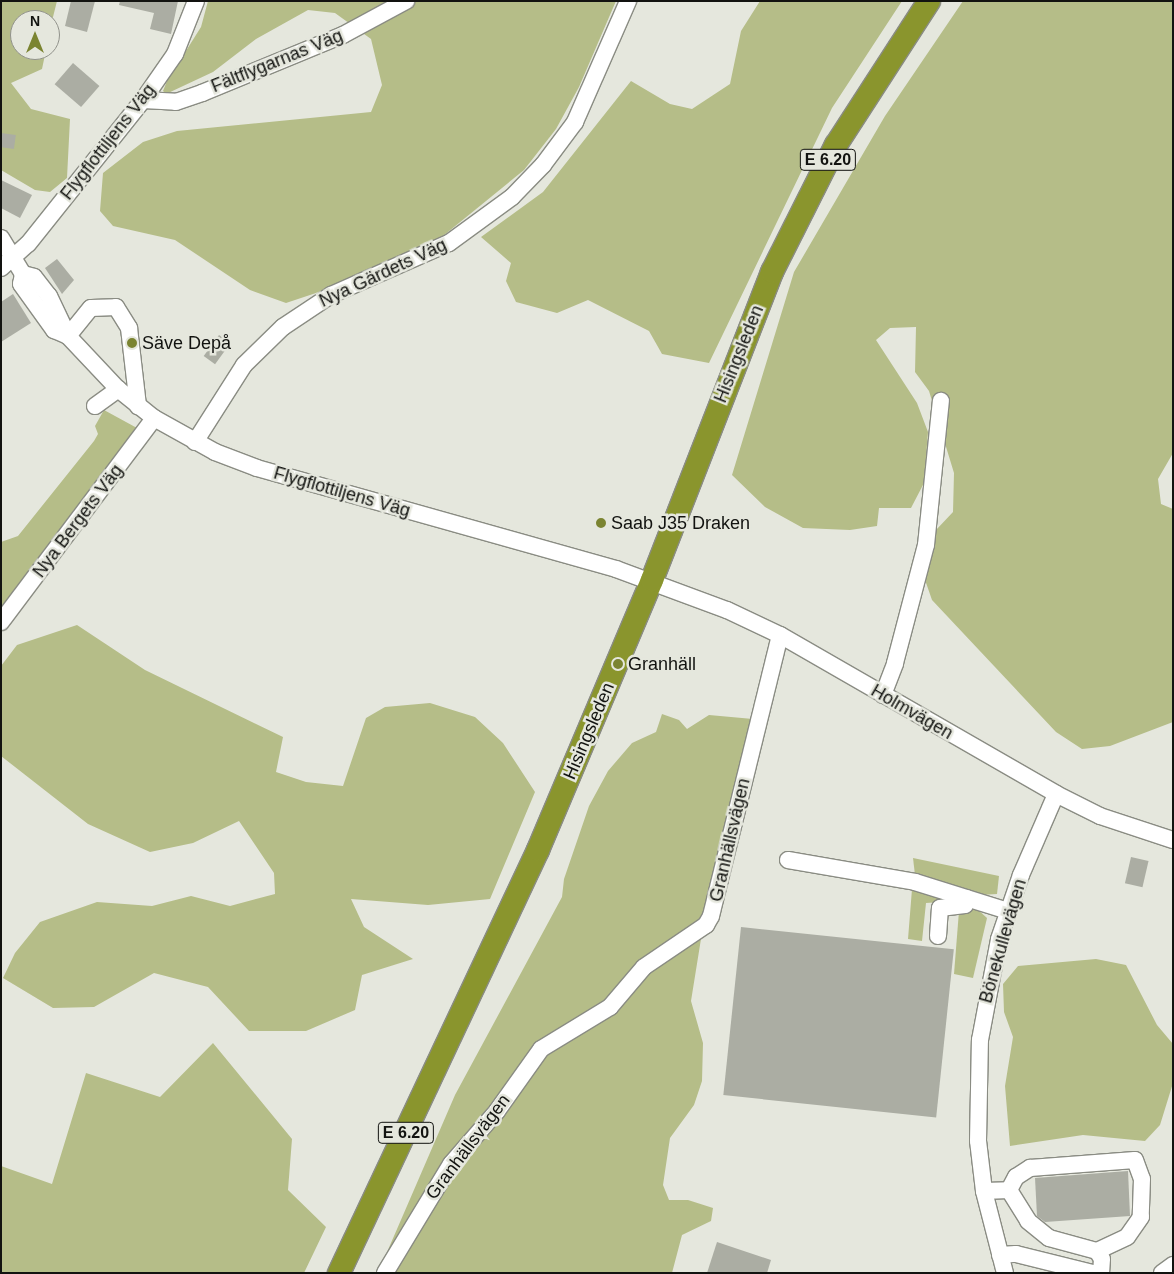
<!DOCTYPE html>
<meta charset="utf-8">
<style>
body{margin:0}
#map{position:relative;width:1174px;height:1274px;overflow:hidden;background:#e5e7dd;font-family:Arial,sans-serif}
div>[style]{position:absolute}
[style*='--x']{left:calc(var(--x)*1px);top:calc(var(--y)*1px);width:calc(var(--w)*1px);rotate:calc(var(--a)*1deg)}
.green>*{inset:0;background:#b5bd88}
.building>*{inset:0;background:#abada3;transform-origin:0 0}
.roads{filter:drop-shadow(1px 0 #8a8c83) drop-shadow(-1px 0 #8a8c83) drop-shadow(0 1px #8a8c83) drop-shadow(0 -1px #8a8c83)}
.minor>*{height:16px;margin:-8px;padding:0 8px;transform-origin:8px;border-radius:8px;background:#fff}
.highway>*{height:22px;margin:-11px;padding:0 11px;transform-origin:11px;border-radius:11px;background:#8a952d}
.dots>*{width:14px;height:14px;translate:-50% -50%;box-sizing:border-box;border:2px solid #e5e7dd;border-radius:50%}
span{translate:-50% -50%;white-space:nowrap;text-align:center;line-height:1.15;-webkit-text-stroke:5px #e5e7dd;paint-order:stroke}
.shield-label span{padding:1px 4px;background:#e5e7dd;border:1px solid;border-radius:4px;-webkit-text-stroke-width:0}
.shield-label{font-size:16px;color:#121310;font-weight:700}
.street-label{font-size:18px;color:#121310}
.poi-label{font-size:18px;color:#121310}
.left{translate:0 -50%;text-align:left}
.frame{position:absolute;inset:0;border:2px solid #121310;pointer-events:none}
.north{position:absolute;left:10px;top:10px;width:50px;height:50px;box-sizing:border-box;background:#e5e7dd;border:1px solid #91928b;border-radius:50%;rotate:0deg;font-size:14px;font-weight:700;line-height:20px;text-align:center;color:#121310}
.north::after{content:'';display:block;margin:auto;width:18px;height:22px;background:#7b8431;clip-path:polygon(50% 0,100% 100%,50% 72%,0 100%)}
</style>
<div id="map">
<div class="green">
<div style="clip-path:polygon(1px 1px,57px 1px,50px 29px,50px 20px,20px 20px,20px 50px,46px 50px,42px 69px,11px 83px,31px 109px,70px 119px,67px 178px,50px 192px,35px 190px,1px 170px)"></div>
<div style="clip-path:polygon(208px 1px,616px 1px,579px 87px,556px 129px,524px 170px,438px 240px,379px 272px,286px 303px,250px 290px,175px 240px,113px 226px,100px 211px,103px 173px,143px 142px,177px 131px,371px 112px,382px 85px,371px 39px,335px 13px,308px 10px,256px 39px,213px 72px,166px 94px,163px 91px,167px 81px,201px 27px)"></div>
<div style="clip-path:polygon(760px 1px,902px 1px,832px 108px,709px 363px,662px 354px,649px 331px,588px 300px,557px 313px,516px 302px,506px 281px,511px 263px,481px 237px,543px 192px,631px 81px,670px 104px,692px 109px,730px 84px,741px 31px)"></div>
<div style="clip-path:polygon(963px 1px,1173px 1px,1173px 453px,1158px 479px,1161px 504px,1173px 509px,1173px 722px,1110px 746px,1082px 749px,1056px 732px,932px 600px,924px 577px,936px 530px,953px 512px,954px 473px,929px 391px,915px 372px,916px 327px,890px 328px,876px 340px,917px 403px,928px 432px,924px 483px,911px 508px,879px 508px,877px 526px,850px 530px,803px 528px,765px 507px,732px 475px,794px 272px,885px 116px)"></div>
<div style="clip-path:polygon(104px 410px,137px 428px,1px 612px,1px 542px,18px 536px,94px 441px,98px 434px,95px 426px)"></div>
<div style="clip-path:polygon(77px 625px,145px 670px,283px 737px,276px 772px,306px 782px,343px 786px,366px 718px,385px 707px,430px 703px,475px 717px,503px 743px,535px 792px,490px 899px,428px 905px,351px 899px,364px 927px,413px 959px,362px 975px,355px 1010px,306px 1031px,249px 1031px,208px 987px,154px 973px,94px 1007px,53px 1008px,3px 978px,15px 953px,40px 922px,97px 902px,152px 906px,191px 896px,230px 906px,275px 894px,274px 873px,239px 821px,193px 843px,150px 852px,88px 824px,1px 756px,1px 666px,17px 645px)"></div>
<div style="clip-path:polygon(662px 714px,679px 720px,687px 729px,709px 715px,753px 719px,705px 914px,691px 1001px,703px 1043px,702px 1081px,694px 1105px,670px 1138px,663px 1185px,669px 1200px,688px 1200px,713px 1208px,711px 1221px,682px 1235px,672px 1273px,378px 1273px,455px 1095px,562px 897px,564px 879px,589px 806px,608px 771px,632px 743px,656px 732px)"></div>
<div style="clip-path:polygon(913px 858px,999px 876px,997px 894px,980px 895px,915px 875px)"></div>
<div style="clip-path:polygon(912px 889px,956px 901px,926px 903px,922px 941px,908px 939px)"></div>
<div style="clip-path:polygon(976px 908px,987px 918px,973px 978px,954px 974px,959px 911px)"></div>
<div style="clip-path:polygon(1096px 959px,1126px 965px,1157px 1025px,1173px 1044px,1173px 1083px,1160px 1125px,1145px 1141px,1083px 1135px,1010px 1146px,1005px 1086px,1013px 1037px,1004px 1012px,1003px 984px,1018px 966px)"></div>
<div style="clip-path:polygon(213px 1043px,292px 1139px,288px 1190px,326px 1227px,304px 1273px,1px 1273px,1px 1166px,52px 1184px,86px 1073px,160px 1097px)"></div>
</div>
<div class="building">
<div style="clip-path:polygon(71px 1px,95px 1px,87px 32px,65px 26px)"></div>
<div style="clip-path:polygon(120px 1px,178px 1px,171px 34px,150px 29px,154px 13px,119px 5px)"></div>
<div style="left:73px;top:63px;width:35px;height:28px;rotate:41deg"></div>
<div style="left:1px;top:133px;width:15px;height:14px;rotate:8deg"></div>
<div style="clip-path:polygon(1px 180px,32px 195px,20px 218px,1px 208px)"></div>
<div style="clip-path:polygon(57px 259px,74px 280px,62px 294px,45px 268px)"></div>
<div style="clip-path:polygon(13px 294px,31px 323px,1px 342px,1px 302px)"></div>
<div style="left:219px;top:335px;width:14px;height:26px;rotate:36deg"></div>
<div style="left:1131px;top:857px;width:18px;height:27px;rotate:13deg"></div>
<div style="left:741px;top:927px;width:214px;height:169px;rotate:6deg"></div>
<div style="clip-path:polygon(1128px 1171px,1130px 1216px,1045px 1222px,1037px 1216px,1035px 1178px)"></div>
<div style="clip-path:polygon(717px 1242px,771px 1260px,767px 1273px,707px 1273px)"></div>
</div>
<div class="roads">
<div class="minor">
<div style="--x:143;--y:100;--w:33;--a:3"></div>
<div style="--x:176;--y:102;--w:28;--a:-19"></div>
<div style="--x:202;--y:93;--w:152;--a:-22.4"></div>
<div style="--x:343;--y:35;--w:72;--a:-28.4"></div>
<div style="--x:1;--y:238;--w:42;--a:58.6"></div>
<div style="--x:23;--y:274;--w:11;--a:15"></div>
<div style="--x:34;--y:277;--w:24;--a:52"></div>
<div style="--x:49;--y:296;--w:44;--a:64.6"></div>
<div style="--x:1;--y:268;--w:36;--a:-42"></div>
<div style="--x:28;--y:244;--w:184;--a:-51.4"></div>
<div style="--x:143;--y:100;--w:56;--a:-55.2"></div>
<div style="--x:175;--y:54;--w:57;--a:-68.4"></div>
<div style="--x:23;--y:274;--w:10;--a:101"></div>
<div style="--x:21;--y:284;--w:57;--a:54.3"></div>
<div style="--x:54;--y:330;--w:15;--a:23"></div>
<div style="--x:68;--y:336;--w:73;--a:46.7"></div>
<div style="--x:118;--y:389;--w:46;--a:38.9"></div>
<div style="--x:154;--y:418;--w:70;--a:29.1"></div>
<div style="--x:215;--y:452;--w:45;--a:20.9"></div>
<div style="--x:257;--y:468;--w:373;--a:15.7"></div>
<div style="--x:616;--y:569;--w:118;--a:20.3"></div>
<div style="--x:727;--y:610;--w:59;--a:25.3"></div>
<div style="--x:780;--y:635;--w:319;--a:29.9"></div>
<div style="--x:1056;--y:794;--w:49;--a:26.6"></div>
<div style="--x:1100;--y:816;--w:77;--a:18.2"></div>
<div style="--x:68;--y:336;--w:36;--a:-51"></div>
<div style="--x:91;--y:308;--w:25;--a:-2"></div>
<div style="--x:116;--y:307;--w:25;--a:58"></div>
<div style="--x:129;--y:328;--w:79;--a:83.4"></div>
<div style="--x:95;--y:406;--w:29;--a:-36"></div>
<div style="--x:195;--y:442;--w:91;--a:-57.5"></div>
<div style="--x:244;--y:365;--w:54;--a:-44.3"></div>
<div style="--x:283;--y:327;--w:58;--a:-33.7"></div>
<div style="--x:331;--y:295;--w:129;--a:-23.8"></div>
<div style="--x:449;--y:243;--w:78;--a:-36.1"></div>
<div style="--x:512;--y:197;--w:45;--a:-45.9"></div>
<div style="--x:543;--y:165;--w:54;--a:-53.3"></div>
<div style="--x:575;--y:122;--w:132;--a:-66.3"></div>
<div style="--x:1;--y:622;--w:255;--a:-53.1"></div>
<div style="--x:883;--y:695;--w:34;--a:-69"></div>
<div style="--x:895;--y:663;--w:122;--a:-75.3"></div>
<div style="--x:926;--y:545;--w:145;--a:-84.1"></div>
<div style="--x:788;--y:860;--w:129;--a:9.8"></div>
<div style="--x:915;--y:882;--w:97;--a:17.3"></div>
<div style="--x:938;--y:936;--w:28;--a:-86"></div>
<div style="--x:940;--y:908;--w:25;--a:-7"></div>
<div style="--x:965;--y:905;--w:7;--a:-74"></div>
<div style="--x:1009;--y:1190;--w:15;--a:-62"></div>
<div style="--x:1016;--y:1177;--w:17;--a:-33"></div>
<div style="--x:1030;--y:1168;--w:105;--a:-4.4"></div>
<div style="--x:1135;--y:1160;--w:20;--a:70"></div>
<div style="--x:1142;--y:1179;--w:38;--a:92"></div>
<div style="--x:1141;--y:1217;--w:24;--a:125"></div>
<div style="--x:1127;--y:1237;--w:33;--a:155"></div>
<div style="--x:984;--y:1191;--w:25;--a:-2"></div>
<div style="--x:1009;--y:1190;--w:36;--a:58"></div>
<div style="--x:1028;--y:1221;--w:27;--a:39"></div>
<div style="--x:1049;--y:1238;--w:50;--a:15.2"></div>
<div style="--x:1097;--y:1251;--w:9;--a:58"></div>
<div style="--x:1102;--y:1259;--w:14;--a:94"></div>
<div style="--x:1000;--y:1255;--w:16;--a:-4"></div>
<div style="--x:1016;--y:1254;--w:79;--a:13.9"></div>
<div style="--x:385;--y:1273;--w:127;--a:-58.8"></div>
<div style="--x:451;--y:1164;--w:70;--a:-49"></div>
<div style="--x:497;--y:1111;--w:76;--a:-54.6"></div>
<div style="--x:541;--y:1049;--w:81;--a:-31.3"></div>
<div style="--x:610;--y:1007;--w:52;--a:-49.6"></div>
<div style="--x:644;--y:967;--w:75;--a:-34.1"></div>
<div style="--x:706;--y:925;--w:10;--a:-61"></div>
<div style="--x:711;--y:916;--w:289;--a:-76.2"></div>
<div style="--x:1005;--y:1273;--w:85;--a:-104.4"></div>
<div style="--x:984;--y:1191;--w:50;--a:-96.8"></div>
<div style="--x:978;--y:1141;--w:101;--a:-88.9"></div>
<div style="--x:980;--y:1040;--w:103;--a:-79.3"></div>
<div style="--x:999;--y:939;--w:68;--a:-71"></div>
<div style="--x:1021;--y:875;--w:88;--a:-66.6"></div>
<div style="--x:1162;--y:1273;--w:14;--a:-36"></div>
</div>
<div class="highway">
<div style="--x:339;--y:1273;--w:467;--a:-64.8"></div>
<div style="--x:538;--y:850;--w:293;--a:-67.1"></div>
<div style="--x:652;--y:580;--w:331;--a:-68.7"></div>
<div style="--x:772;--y:272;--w:142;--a:-63.3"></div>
<div style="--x:836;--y:145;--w:171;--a:-57.1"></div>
</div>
</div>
<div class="dots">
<div style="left:132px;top:343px;background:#7b8431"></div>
<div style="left:601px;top:523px;background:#7b8431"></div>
<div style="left:618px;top:664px;background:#7b8431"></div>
</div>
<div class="shield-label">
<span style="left:828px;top:160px">E 6.20</span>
<span style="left:406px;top:1133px">E 6.20</span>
</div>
<div class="street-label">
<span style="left:277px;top:61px;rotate:-22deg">Fältflygarnas Väg</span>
<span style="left:108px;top:142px;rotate:-52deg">Flygflottiljens Väg</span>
<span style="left:383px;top:273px;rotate:-25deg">Nya Gärdets Väg</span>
<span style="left:739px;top:354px;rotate:-68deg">Hisingsleden</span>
<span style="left:342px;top:492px;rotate:16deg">Flygflottiljens Väg</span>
<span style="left:78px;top:521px;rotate:-53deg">Nya Bergets Väg</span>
<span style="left:912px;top:712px;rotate:30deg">Holmvägen</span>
<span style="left:589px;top:731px;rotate:-67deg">Hisingsleden</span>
<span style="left:730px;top:840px;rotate:-77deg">Granhällsvägen</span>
<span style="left:1003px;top:941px;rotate:-74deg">Bönekullevägen</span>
<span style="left:468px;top:1147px;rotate:-53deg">Granhällsvägen</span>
</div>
<div class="poi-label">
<span class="left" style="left:142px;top:343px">Säve Depå</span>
<span class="left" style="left:611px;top:523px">Saab J35 Draken</span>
<span class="left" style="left:628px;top:664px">Granhäll</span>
</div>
<div class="frame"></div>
<div class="north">N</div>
</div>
